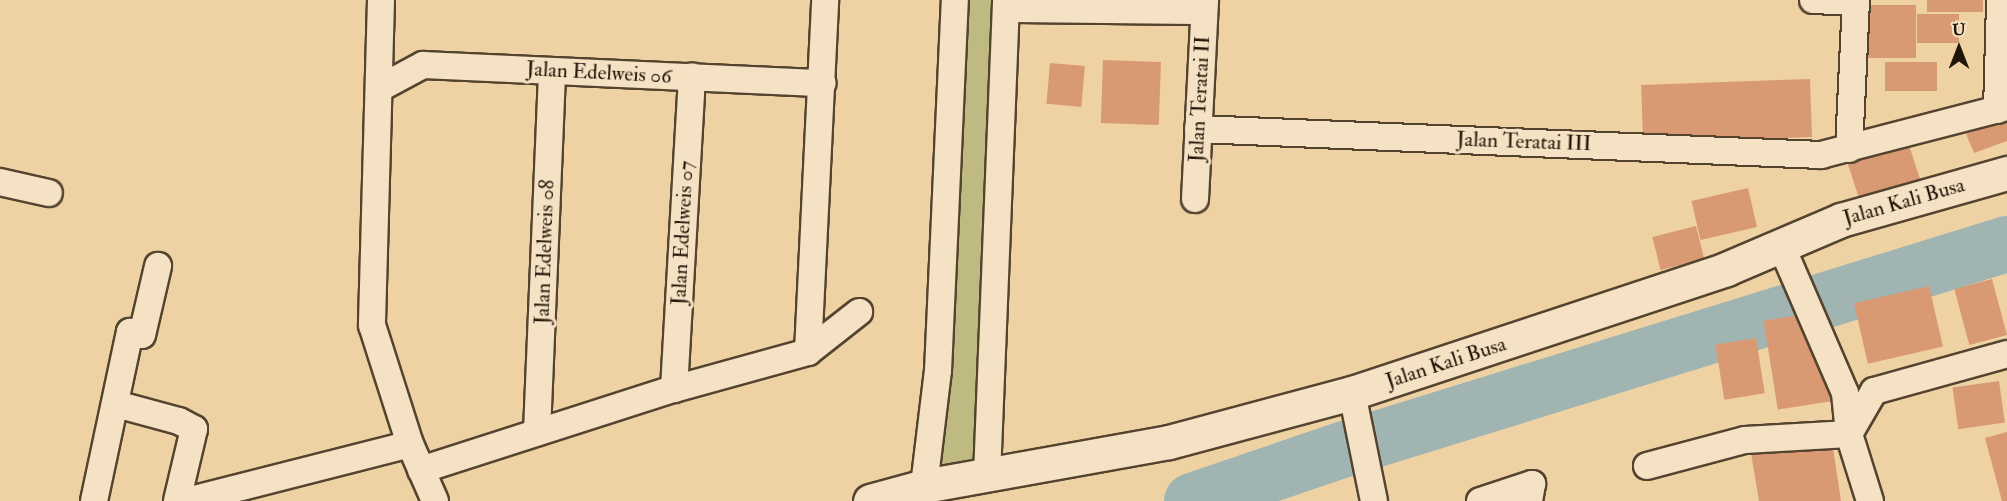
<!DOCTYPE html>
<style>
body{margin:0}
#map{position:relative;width:2007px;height:501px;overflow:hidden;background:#efd2a4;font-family:"IM FELL Double Pica",serif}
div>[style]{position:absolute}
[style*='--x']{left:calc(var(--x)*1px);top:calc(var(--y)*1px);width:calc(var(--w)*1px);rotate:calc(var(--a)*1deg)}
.green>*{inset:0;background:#bfba82}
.river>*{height:56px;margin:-28px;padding:0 28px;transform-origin:28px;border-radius:28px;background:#a0b4b2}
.building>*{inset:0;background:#d99973;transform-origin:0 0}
.roads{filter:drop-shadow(2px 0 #54442f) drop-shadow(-2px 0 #54442f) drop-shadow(0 2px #54442f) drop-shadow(0 -2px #54442f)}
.minor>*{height:26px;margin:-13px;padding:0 13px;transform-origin:13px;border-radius:13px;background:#f5e2c4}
.tertiary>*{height:33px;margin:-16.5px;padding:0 16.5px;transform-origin:16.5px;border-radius:16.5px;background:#f5e2c4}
span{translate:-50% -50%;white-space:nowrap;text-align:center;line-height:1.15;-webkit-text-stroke:6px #f5e2c4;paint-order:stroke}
.street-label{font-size:21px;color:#201508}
.north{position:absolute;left:1929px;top:18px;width:60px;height:60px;-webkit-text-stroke:4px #f5e2c4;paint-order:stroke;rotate:0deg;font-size:16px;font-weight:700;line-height:24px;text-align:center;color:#201508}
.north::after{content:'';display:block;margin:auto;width:21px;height:27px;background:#201508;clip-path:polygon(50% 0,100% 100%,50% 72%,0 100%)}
</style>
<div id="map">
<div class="green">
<div style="clip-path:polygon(955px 0,1006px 0,987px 476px,924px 486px)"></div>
</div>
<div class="river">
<div style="--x:1192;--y:501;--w:162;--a:-18.8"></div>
<div style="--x:1345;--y:449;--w:693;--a:-17.21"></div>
</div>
<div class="building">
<div style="left:1927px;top:0;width:56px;height:12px"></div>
<div style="left:1863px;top:5px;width:53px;height:53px"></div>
<div style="left:1917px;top:14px;width:42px;height:29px"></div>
<div style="left:1103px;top:60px;width:58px;height:63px;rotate:2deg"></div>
<div style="left:1937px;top:62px;width:29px;height:52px;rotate:90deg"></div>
<div style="left:1050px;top:63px;width:35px;height:41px;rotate:5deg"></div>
<div style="left:1810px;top:79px;width:58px;height:169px;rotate:88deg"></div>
<div style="clip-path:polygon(2007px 120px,2007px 141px,1974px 153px,1966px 134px)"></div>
<div style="left:1908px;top:142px;width:45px;height:64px;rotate:72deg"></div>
<div style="left:1748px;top:188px;width:40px;height:58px;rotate:77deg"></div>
<div style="left:1696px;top:226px;width:34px;height:45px;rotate:76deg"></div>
<div style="left:1992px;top:279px;width:58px;height:39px;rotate:75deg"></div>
<div style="left:1929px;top:286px;width:62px;height:77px;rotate:77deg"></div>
<div style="left:1819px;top:312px;width:90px;height:56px;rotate:81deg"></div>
<div style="left:1756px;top:338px;width:56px;height:41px;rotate:81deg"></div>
<div style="left:1999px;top:381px;width:42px;height:47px;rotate:82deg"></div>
<div style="clip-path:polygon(2007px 432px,2007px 501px,2002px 501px,1985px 438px)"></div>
<div style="clip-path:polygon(1832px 441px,1841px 501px,1759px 501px,1751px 453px)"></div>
</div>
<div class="roads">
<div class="minor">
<div style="--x:381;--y:0;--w:325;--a:91.6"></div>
<div style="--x:372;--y:325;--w:125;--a:72.3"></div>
<div style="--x:410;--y:444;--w:62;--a:66.3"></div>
<div style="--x:1813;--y:0;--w:43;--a:2.7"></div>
<div style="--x:1006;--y:9;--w:198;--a:0.6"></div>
<div style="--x:382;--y:87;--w:47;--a:-28.2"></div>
<div style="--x:423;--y:65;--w:400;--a:2.6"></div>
<div style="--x:1997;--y:110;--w:110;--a:-88.4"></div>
<div style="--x:1198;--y:129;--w:624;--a:2.39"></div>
<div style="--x:1821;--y:155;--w:192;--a:-14.5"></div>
<div style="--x:1849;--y:149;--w:149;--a:-87.3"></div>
<div style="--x:0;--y:182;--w:50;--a:12.7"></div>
<div style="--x:1195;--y:199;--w:199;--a:-87.1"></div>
<div style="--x:1781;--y:245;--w:161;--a:66.6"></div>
<div style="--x:1845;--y:393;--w:41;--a:84.4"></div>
<div style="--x:1849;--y:434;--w:70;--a:72.6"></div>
<div style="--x:808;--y:352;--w:352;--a:-87.2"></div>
<div style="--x:674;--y:389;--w:313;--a:-86.7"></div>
<div style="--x:1352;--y:393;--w:110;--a:78.5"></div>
<div style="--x:116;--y:404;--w:65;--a:15.1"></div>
<div style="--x:179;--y:421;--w:17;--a:28"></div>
<div style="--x:194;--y:429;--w:74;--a:103.3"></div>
<div style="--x:537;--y:432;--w:361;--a:-87.6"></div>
<div style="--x:1647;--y:466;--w:101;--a:-14.9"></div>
<div style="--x:1745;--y:440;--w:104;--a:-3.3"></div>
<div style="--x:1849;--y:434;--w:50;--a:-59.8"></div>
<div style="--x:1874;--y:391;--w:138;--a:-15.5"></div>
<div style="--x:421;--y:470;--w:266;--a:-17.8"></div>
<div style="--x:674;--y:389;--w:139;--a:-15.4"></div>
<div style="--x:808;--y:352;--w:65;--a:-38.1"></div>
<div style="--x:987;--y:476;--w:476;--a:-87.7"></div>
<div style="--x:924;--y:486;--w:116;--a:-83.1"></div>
<div style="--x:938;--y:371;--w:371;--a:-87.4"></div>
<div style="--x:94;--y:501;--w:173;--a:-78"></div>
<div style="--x:130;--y:332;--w:12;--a:14"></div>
<div style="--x:142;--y:335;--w:71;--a:-76.9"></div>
<div style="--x:187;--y:501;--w:230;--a:-14.3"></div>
<div style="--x:1480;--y:501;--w:55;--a:-18.1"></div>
<div style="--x:1532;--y:484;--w:17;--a:100"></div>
</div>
<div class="tertiary">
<div style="--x:870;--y:501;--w:56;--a:-15.5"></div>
<div style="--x:924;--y:486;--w:249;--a:-10.2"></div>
<div style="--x:1169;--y:442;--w:189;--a:-15"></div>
<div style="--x:1352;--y:393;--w:394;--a:-18.3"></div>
<div style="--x:1726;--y:269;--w:125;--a:-23.1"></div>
<div style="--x:1841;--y:220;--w:173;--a:-15.8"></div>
</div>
</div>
<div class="street-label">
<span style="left:599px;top:73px;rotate:3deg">Jalan Edelweis 06</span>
<span style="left:1200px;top:99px;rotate:-87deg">Jalan Teratai II</span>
<span style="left:1524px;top:142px;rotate:2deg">Jalan Teratai III</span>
<span style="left:1904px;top:202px;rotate:-16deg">Jalan Kali Busa</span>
<span style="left:683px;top:233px;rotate:-87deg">Jalan Edelweis 07</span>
<span style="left:545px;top:252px;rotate:-88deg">Jalan Edelweis 08</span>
<span style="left:1446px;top:363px;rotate:-18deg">Jalan Kali Busa</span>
</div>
<div class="north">U</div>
</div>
